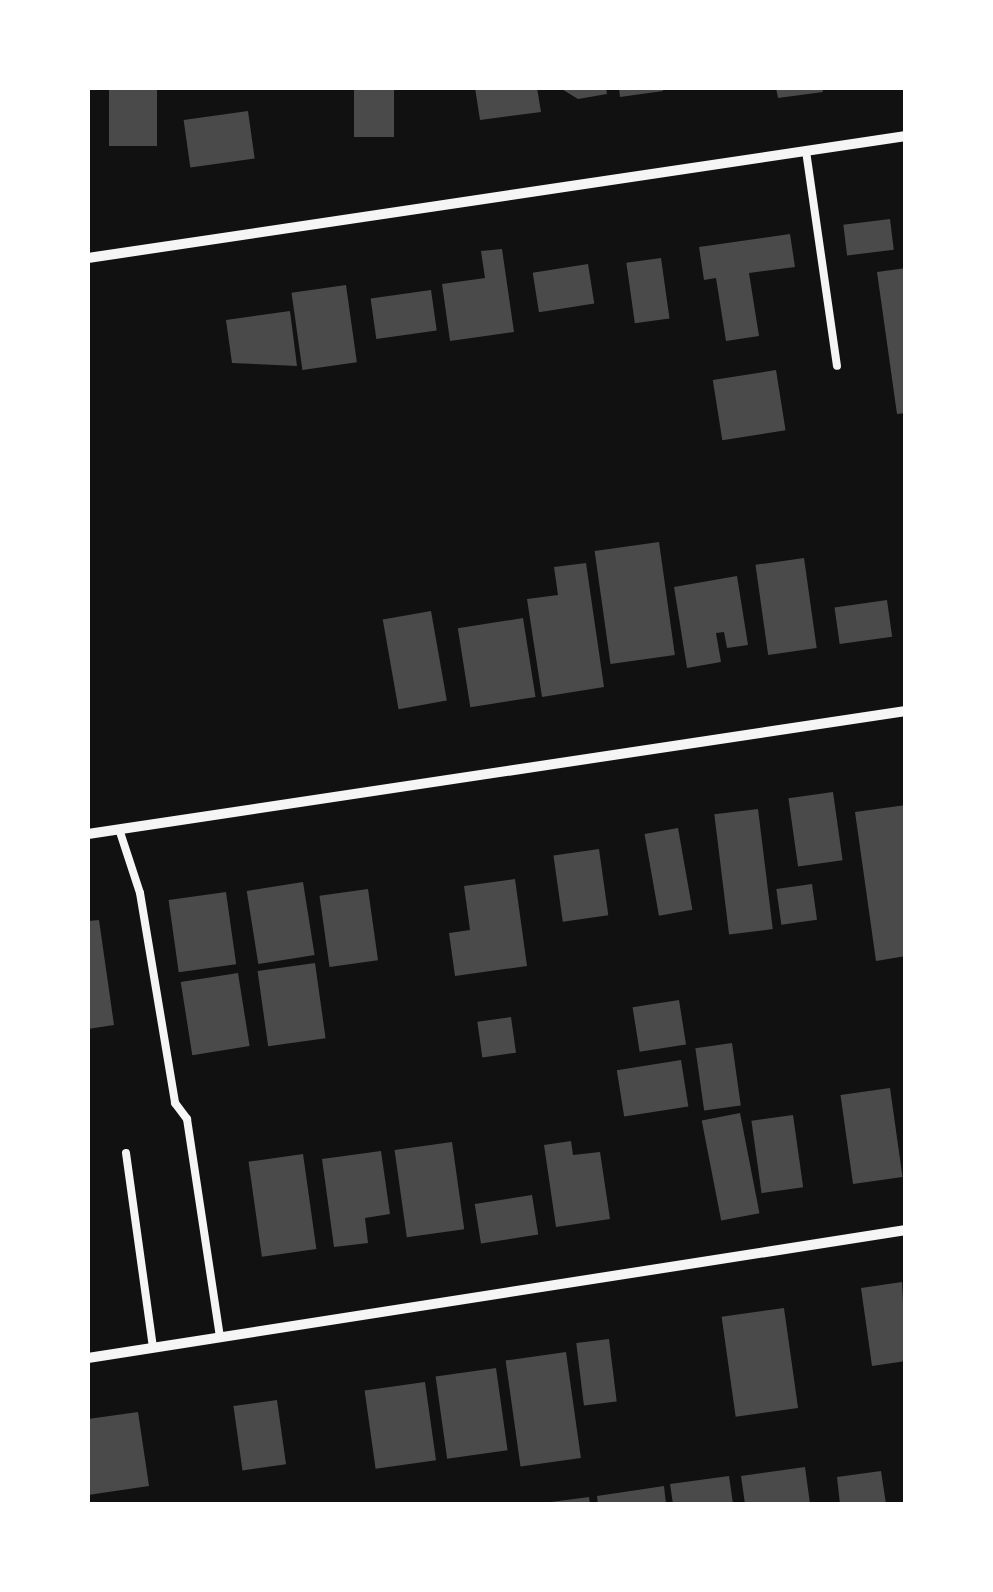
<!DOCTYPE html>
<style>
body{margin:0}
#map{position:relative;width:993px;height:1592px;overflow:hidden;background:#111;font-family:Figtree,sans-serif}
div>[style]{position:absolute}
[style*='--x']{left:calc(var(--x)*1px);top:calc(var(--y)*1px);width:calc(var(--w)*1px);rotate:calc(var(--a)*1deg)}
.building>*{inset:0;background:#4a4a4a;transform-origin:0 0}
.service>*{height:8px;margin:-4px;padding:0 4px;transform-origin:4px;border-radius:4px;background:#f5f5f5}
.minor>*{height:10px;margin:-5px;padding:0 5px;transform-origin:5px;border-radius:5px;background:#f5f5f5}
span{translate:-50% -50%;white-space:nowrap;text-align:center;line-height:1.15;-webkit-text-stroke:8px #fff;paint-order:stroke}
.frame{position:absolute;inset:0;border:90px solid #fff;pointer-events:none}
</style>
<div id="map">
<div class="building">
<div style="left:109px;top:88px;width:48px;height:58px"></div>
<div style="left:354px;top:88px;width:40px;height:49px"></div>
<div style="clip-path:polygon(475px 88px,537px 88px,541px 112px,480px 120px)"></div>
<div style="clip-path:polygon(560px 88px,606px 88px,607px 94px,578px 99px)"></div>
<div style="clip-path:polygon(619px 88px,663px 88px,663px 91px,620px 97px)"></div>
<div style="clip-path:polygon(776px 88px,822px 88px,823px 92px,778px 98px)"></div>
<div style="left:248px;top:111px;width:48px;height:65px;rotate:82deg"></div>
<div style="left:890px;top:219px;width:31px;height:47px;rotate:83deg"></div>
<div style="clip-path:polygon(790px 234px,795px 267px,749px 273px,759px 336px,726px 341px,716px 278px,704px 280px,699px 247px)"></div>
<div style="clip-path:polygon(502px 249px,514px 332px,450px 341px,442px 284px,485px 278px,481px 251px)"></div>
<div style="left:661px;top:258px;width:61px;height:35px;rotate:82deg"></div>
<div style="left:588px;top:264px;width:40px;height:56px;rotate:81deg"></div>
<div style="clip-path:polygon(906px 268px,906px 413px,897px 414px,877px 272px)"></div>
<div style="left:346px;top:285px;width:78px;height:55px;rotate:82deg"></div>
<div style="left:431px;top:290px;width:41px;height:61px;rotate:82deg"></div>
<div style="clip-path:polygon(290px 311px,297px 366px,232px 363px,226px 320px)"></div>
<div style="left:776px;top:370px;width:61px;height:64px;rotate:81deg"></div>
<div style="left:659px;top:542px;width:114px;height:65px;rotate:82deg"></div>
<div style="left:804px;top:558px;width:91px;height:49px;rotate:82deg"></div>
<div style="clip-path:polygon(586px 563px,604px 687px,542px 697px,527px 599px,558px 595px,554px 567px)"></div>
<div style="clip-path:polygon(737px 576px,748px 645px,727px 648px,724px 632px,716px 633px,721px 662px,687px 668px,674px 587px)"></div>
<div style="left:887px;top:600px;width:37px;height:53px;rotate:82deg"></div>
<div style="left:431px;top:611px;width:91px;height:49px;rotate:80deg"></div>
<div style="left:523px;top:618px;width:80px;height:66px;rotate:81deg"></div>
<div style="left:833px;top:792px;width:69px;height:45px;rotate:82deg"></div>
<div style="clip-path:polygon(906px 805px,906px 956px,876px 961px,855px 812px)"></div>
<div style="left:758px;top:809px;width:121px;height:44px;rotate:83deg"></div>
<div style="left:678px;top:828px;width:83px;height:34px;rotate:80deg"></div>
<div style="left:599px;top:849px;width:67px;height:46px;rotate:82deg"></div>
<div style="clip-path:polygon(515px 879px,527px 966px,455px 976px,449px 933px,470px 930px,464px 886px)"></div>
<div style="left:303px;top:882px;width:74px;height:57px;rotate:81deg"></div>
<div style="left:812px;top:884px;width:36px;height:36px;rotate:82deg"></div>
<div style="left:368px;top:889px;width:72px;height:49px;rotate:82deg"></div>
<div style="left:226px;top:892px;width:73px;height:58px;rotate:82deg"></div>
<div style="clip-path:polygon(99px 920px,114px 1025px,88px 1029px,88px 921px)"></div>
<div style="left:315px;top:963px;width:76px;height:58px;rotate:82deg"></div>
<div style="left:238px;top:973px;width:74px;height:58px;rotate:81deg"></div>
<div style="left:679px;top:1000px;width:45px;height:47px;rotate:81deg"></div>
<div style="left:511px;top:1017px;width:36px;height:34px;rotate:82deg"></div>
<div style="left:732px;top:1043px;width:63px;height:37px;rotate:82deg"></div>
<div style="left:681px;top:1060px;width:47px;height:65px;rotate:81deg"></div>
<div style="left:890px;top:1088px;width:90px;height:50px;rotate:82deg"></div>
<div style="left:740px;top:1113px;width:102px;height:39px;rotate:79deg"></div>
<div style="left:793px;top:1115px;width:73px;height:42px;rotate:82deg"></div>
<div style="clip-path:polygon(571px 1141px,573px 1155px,600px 1152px,610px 1219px,556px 1227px,544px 1145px)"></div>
<div style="left:452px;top:1142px;width:88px;height:58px;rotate:82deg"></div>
<div style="clip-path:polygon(381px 1151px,390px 1214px,365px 1218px,368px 1243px,334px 1247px,322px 1159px)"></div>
<div style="left:303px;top:1154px;width:96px;height:55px;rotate:82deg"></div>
<div style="left:532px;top:1195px;width:40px;height:58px;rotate:81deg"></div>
<div style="clip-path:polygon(902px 1282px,906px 1361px,872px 1366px,861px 1288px)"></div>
<div style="left:784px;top:1308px;width:101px;height:63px;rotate:82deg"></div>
<div style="left:609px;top:1339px;width:63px;height:33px;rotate:83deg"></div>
<div style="left:566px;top:1352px;width:107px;height:61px;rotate:82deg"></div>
<div style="left:496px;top:1368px;width:83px;height:61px;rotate:82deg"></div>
<div style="left:425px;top:1382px;width:79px;height:61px;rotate:82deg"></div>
<div style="left:277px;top:1400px;width:65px;height:44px;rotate:82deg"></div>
<div style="clip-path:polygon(138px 1412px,149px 1486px,88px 1495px,88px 1419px)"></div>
<div style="clip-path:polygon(805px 1467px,810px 1504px,745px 1504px,741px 1476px)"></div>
<div style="clip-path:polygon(881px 1471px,886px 1504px,840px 1504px,837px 1477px)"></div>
<div style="clip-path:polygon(729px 1476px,733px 1504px,673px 1504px,670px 1484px)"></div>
<div style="clip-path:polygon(664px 1486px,666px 1504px,598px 1504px,597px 1496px)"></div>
<div style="clip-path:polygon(589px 1497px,590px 1504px,551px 1504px,551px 1502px)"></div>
</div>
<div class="service">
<div style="--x:806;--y:151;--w:217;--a:81.8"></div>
<div style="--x:119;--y:829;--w:67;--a:71.8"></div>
<div style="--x:140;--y:893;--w:213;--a:80.5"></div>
<div style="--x:175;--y:1103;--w:20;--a:53"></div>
<div style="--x:187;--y:1119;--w:220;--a:81.4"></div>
<div style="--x:126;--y:1153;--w:197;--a:82.1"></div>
</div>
<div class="minor">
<div style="--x:88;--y:258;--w:827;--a:-8.48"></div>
<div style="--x:88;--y:834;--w:827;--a:-8.55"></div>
<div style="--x:88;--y:1358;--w:828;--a:-8.89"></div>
</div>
<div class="frame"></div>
</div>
